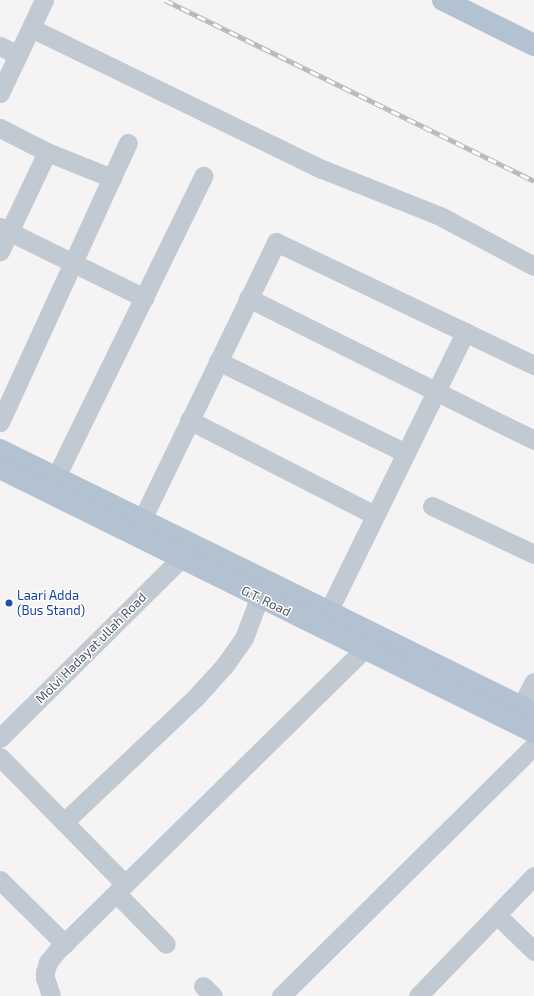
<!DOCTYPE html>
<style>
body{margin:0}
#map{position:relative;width:534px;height:996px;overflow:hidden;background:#f5f3f3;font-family:"Exo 2",sans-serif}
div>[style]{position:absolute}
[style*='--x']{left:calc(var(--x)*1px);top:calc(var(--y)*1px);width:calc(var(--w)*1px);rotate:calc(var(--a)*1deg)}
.minor>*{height:19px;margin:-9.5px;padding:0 9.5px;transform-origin:9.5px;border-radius:9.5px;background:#c1cad2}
.major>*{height:22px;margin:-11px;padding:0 11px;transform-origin:11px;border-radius:11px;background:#b3c2d1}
.rail>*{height:4.5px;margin-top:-2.25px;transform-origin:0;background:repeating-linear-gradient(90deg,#fff 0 9px,#b5b8bd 0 18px);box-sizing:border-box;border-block:1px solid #b5b8bd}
.dots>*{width:11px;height:11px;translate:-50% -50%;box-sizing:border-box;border:2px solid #fff;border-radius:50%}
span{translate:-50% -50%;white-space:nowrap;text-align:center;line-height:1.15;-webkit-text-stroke:3px #fff;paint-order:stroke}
.transit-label{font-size:13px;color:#164399}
.left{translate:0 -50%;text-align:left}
.street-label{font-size:13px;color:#4a5661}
</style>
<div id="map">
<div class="minor">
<div style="--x:31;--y:28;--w:323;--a:25.9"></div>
<div style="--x:322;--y:169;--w:127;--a:21.7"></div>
<div style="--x:440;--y:216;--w:106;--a:28"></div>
<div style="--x:0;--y:46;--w:20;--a:27"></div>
<div style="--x:0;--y:93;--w:103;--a:-64.7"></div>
<div style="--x:0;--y:128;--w:53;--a:27.1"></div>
<div style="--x:47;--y:152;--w:110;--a:115.4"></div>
<div style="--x:47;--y:152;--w:70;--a:21.8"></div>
<div style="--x:0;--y:227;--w:161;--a:26.2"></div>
<div style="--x:248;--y:298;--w:319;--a:26.4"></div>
<div style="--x:218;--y:361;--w:209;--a:26.1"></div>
<div style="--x:189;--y:420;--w:209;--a:27.1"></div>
<div style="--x:0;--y:422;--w:307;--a:-65.4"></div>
<div style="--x:49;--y:491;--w:351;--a:-63.9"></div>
<div style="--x:432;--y:506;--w:113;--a:25.2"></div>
<div style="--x:136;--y:532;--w:322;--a:-64.2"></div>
<div style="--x:276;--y:242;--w:286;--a:25.5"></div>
<div style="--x:328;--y:612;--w:312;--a:-63.9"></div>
<div style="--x:521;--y:706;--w:27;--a:-62"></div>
<div style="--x:0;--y:738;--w:255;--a:-44.8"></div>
<div style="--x:0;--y:757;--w:178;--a:45.5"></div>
<div style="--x:64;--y:822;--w:182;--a:-43.4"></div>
<div style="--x:196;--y:697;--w:43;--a:-47.8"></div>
<div style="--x:225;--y:665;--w:33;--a:-55"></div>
<div style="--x:244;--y:638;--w:43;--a:-69.4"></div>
<div style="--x:0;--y:880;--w:91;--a:44.6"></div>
<div style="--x:116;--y:893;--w:71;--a:45.6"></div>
<div style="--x:497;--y:915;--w:52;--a:44.2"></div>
<div style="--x:203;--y:986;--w:14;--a:45"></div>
<div style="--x:51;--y:996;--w:19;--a:-108"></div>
<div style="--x:45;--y:978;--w:6;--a:-90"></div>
<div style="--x:45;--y:972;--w:10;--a:-73"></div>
<div style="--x:48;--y:962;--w:14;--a:-51"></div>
<div style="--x:57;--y:951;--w:432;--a:-44.5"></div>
<div style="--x:281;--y:996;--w:356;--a:-44.7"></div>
<div style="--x:418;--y:996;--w:167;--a:-46"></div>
</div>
<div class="major">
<div style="--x:443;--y:0;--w:102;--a:26.3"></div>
<div style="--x:0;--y:450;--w:595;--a:26.22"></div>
<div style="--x:0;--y:468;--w:596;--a:26.31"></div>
</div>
<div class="rail">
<div style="--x:165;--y:0;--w:411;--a:26.1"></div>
</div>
<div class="dots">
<div style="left:9px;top:603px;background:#1a4fb4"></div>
</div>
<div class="transit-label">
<span class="left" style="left:17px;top:603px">Laari Adda<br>(Bus Stand)</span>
</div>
<div class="street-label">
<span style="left:266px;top:601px;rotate:26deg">G.T. Road</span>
<span style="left:91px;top:648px;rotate:-45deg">Molvi Hadayat ullah Road</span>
</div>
</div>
